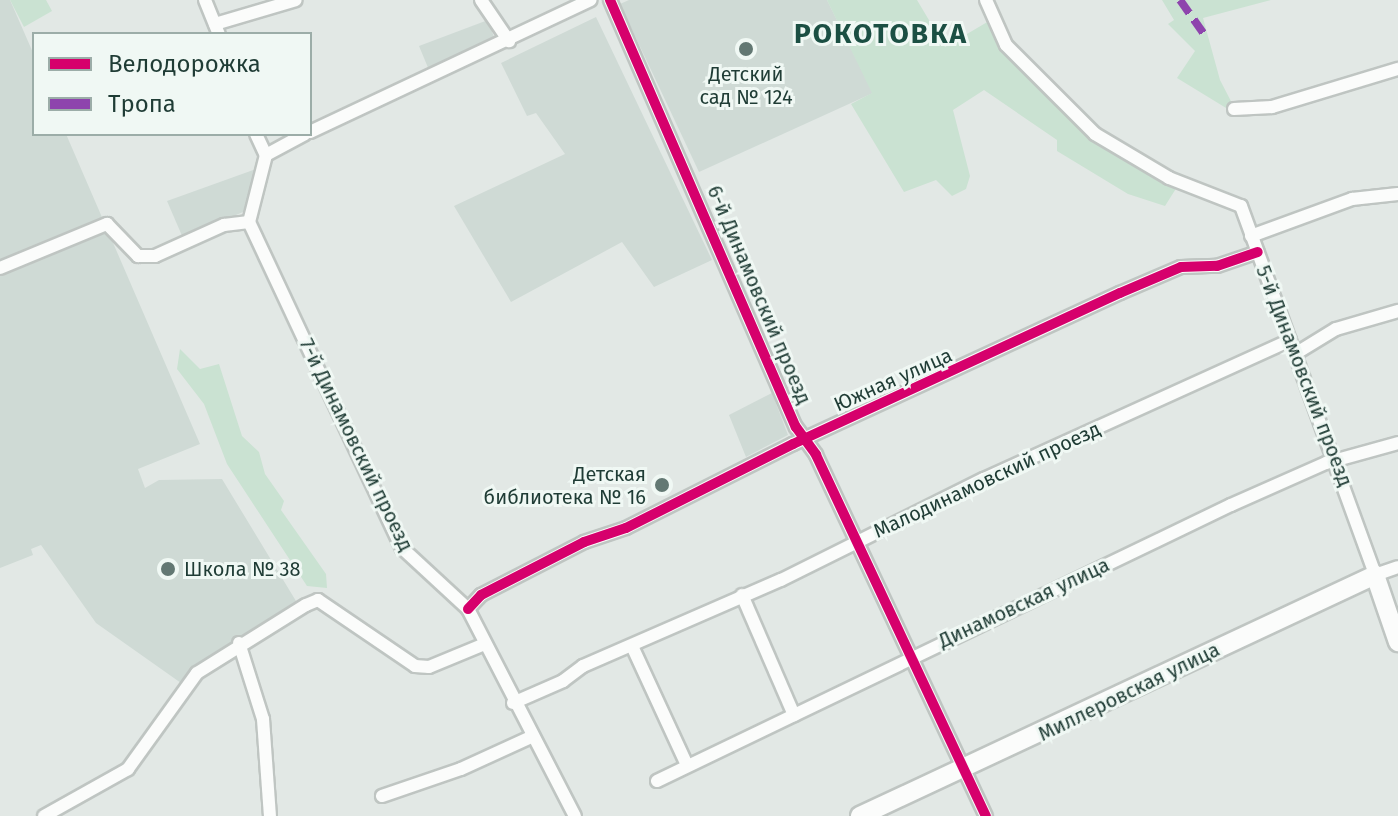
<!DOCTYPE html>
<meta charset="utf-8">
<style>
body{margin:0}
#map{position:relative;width:1398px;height:816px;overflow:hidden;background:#e2e8e5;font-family:"Fira Sans",sans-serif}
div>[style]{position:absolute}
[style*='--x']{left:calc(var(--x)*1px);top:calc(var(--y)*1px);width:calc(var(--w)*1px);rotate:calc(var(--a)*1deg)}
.built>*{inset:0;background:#cfdad5}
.green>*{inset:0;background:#cae2d2}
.roads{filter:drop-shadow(2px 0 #bfc5c2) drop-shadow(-2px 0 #bfc5c2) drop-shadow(0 2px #bfc5c2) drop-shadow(0 -2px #bfc5c2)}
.street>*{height:12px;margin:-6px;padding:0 6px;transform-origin:6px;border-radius:6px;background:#fbfcfb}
.secondary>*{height:18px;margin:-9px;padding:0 9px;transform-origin:9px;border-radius:9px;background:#fbfcfb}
.quiet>*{height:8px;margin-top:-4px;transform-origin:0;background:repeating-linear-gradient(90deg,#8e44ad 0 16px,transparent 0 24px)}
.cycleway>*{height:10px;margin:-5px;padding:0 5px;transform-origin:5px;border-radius:5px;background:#d6006c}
.dots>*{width:22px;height:22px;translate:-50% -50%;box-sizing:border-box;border:4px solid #f0f8f4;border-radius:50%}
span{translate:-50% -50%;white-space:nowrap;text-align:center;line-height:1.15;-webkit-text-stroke:6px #f0f8f4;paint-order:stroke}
.poi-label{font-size:20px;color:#1f3c35}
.right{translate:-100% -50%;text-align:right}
.left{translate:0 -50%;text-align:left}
.street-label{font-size:20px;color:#1f3c35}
.district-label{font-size:28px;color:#1b4f43;font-weight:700;letter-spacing:2px}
.legend{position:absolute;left:32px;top:32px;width:280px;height:104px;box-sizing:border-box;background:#f0f8f4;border:2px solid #9cada8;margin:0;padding:10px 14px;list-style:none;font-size:24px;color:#1f3c35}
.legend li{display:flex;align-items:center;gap:16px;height:40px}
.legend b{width:40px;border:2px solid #9cada8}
</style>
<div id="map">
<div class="built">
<div style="clip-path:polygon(0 0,10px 0,34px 55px,34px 134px,66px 134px,200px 444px,138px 469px,145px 488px,159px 480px,222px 479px,299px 606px,200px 662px,181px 683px,96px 623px,41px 545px,31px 549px,33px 555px,0 568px)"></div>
<div style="clip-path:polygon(629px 0,827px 0,873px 93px,699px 172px,620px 4px)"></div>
<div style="clip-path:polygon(596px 17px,712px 260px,654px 287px,622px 242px,511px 302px,454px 206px,565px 154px,536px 113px,527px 116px,501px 63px)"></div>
<div style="clip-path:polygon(488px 20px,495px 40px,429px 70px,419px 46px)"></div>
<div style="clip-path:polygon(256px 169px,243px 212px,183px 238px,167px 201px)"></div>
<div style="clip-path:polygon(772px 393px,788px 435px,746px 457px,729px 415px)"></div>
</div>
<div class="green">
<div style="clip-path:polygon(10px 0,46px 0,52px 11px,24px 27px)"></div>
<div style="clip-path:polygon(827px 0,917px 0,945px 47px,989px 21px,1018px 66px,1092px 137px,1177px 187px,1165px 206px,1128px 194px,1057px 151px,1057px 140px,984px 90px,953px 110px,970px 176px,966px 189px,952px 196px,936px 180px,904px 192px,851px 104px,872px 93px)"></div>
<div style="clip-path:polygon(1162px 0,1271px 0,1203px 18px,1220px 80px,1234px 107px,1231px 111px,1177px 78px,1195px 51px,1168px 24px,1174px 20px)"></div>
<div style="clip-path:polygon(180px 349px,200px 369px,219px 364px,242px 436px,259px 452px,265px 474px,284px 501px,281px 510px,326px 574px,327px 588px,307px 586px,227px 464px,204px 404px,177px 369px)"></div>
</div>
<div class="roads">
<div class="street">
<div style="--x:205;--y:0;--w:37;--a:68"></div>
<div style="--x:481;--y:0;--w:50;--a:55.7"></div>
<div style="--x:610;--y:0;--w:466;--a:66.5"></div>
<div style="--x:796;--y:427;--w:34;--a:54"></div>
<div style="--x:816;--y:455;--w:399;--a:64.8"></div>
<div style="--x:986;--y:0;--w:49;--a:66"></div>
<div style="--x:1006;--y:45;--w:126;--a:45"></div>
<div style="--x:1095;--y:134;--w:86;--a:30.7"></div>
<div style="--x:1169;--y:178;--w:77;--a:21.3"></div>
<div style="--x:1241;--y:206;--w:393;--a:70"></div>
<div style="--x:1375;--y:575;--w:24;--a:-19"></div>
<div style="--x:215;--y:24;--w:84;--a:-16.5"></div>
<div style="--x:1234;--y:109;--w:38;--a:-3"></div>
<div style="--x:1272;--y:107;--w:132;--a:-16.8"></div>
<div style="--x:310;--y:132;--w:310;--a:-25.2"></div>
<div style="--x:256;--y:134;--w:23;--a:65"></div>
<div style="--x:266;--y:155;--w:69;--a:104.2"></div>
<div style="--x:249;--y:222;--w:360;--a:64.9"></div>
<div style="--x:402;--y:548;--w:90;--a:42.7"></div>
<div style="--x:468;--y:609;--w:233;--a:62.7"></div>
<div style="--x:266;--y:155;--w:44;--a:-28.3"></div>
<div style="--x:1251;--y:236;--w:108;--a:-20.1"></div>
<div style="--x:1352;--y:199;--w:46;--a:-6.2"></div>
<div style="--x:0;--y:268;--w:116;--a:-22.4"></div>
<div style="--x:107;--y:224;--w:45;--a:45.9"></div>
<div style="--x:138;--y:256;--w:17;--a:0"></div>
<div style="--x:155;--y:256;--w:76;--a:-24.2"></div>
<div style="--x:224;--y:225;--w:25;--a:-7"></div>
<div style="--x:1295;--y:354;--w:48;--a:-31.4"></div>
<div style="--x:1336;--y:329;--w:65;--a:-16.2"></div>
<div style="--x:742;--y:595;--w:131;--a:66.6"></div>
<div style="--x:468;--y:609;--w:19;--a:-47"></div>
<div style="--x:481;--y:595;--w:116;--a:-27.2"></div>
<div style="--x:584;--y:542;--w:44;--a:-18.4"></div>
<div style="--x:626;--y:528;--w:187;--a:-26.7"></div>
<div style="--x:793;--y:444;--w:360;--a:-24.8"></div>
<div style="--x:1120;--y:293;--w:66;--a:-23.1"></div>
<div style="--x:1181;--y:267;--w:36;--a:-2"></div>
<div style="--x:1217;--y:266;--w:43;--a:-18.9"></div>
<div style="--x:239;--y:643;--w:80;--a:72.5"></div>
<div style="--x:263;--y:719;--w:97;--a:85.9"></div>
<div style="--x:632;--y:646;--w:131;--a:65.2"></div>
<div style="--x:513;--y:703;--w:55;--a:-23.7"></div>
<div style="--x:563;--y:681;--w:25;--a:-37"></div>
<div style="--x:583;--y:666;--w:216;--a:-23.5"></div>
<div style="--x:781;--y:580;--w:227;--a:-26.5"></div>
<div style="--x:984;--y:479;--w:336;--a:-24.4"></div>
<div style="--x:657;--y:781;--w:637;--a:-25.68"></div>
<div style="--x:1231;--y:505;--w:104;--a:-23.9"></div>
<div style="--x:1326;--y:463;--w:75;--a:-15.5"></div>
<div style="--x:382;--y:796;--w:83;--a:-18.9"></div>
<div style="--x:461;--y:769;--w:77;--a:-24.6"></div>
<div style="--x:44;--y:816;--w:96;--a:-29.2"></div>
<div style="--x:128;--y:769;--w:118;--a:-54.3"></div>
<div style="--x:197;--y:673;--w:128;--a:-32"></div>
<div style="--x:306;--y:605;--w:13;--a:-23"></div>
<div style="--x:318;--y:600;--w:117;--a:34.2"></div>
<div style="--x:415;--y:666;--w:14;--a:4"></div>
<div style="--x:429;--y:667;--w:57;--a:-22.5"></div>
</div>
<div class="secondary">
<div style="--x:860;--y:816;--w:569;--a:-25.08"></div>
<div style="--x:1375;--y:575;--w:71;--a:71.1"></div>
</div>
</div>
<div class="quiet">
<div style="--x:1180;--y:0;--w:45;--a:54.9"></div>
</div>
<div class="cycleway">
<div style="--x:610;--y:0;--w:466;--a:66.5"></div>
<div style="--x:796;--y:427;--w:34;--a:54"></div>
<div style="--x:816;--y:455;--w:399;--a:64.8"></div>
<div style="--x:468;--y:609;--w:19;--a:-47"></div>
<div style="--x:481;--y:595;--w:116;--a:-27.2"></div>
<div style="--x:584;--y:542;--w:44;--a:-18.4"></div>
<div style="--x:626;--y:528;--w:187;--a:-26.7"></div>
<div style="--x:793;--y:444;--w:360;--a:-24.8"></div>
<div style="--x:1120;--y:293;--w:66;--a:-23.1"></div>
<div style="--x:1181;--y:267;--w:36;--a:-2"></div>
<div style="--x:1217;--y:266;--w:43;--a:-18.9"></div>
</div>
<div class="dots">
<div style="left:746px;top:49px;background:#637873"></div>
<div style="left:662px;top:485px;background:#637873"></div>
<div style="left:168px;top:569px;background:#637873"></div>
</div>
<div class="poi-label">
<span style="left:746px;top:86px">Детский<br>сад № 124</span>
<span class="right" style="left:646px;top:486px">Детская<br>библиотека № 16</span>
<span class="left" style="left:184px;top:569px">Школа № 38</span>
</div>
<div class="street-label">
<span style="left:759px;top:295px;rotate:67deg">6-й Динамовский проезд</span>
<span style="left:1304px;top:376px;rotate:69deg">5-й Динамовский проезд</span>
<span style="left:893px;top:380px;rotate:-24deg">Южная улица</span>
<span style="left:356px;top:445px;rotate:64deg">7-й Динамовский проезд</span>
<span style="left:987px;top:480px;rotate:-25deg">Малодинамовский проезд</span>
<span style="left:1024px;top:603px;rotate:-25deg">Динамовская улица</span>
<span style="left:1129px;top:692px;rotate:-26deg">Миллеровская улица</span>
</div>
<div class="district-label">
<span style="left:881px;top:34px">РОКОТОВКА</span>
</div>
<ul class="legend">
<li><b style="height:10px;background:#d6006c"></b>Велодорожка</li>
<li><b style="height:10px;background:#8e44ad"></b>Тропа</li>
</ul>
</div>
